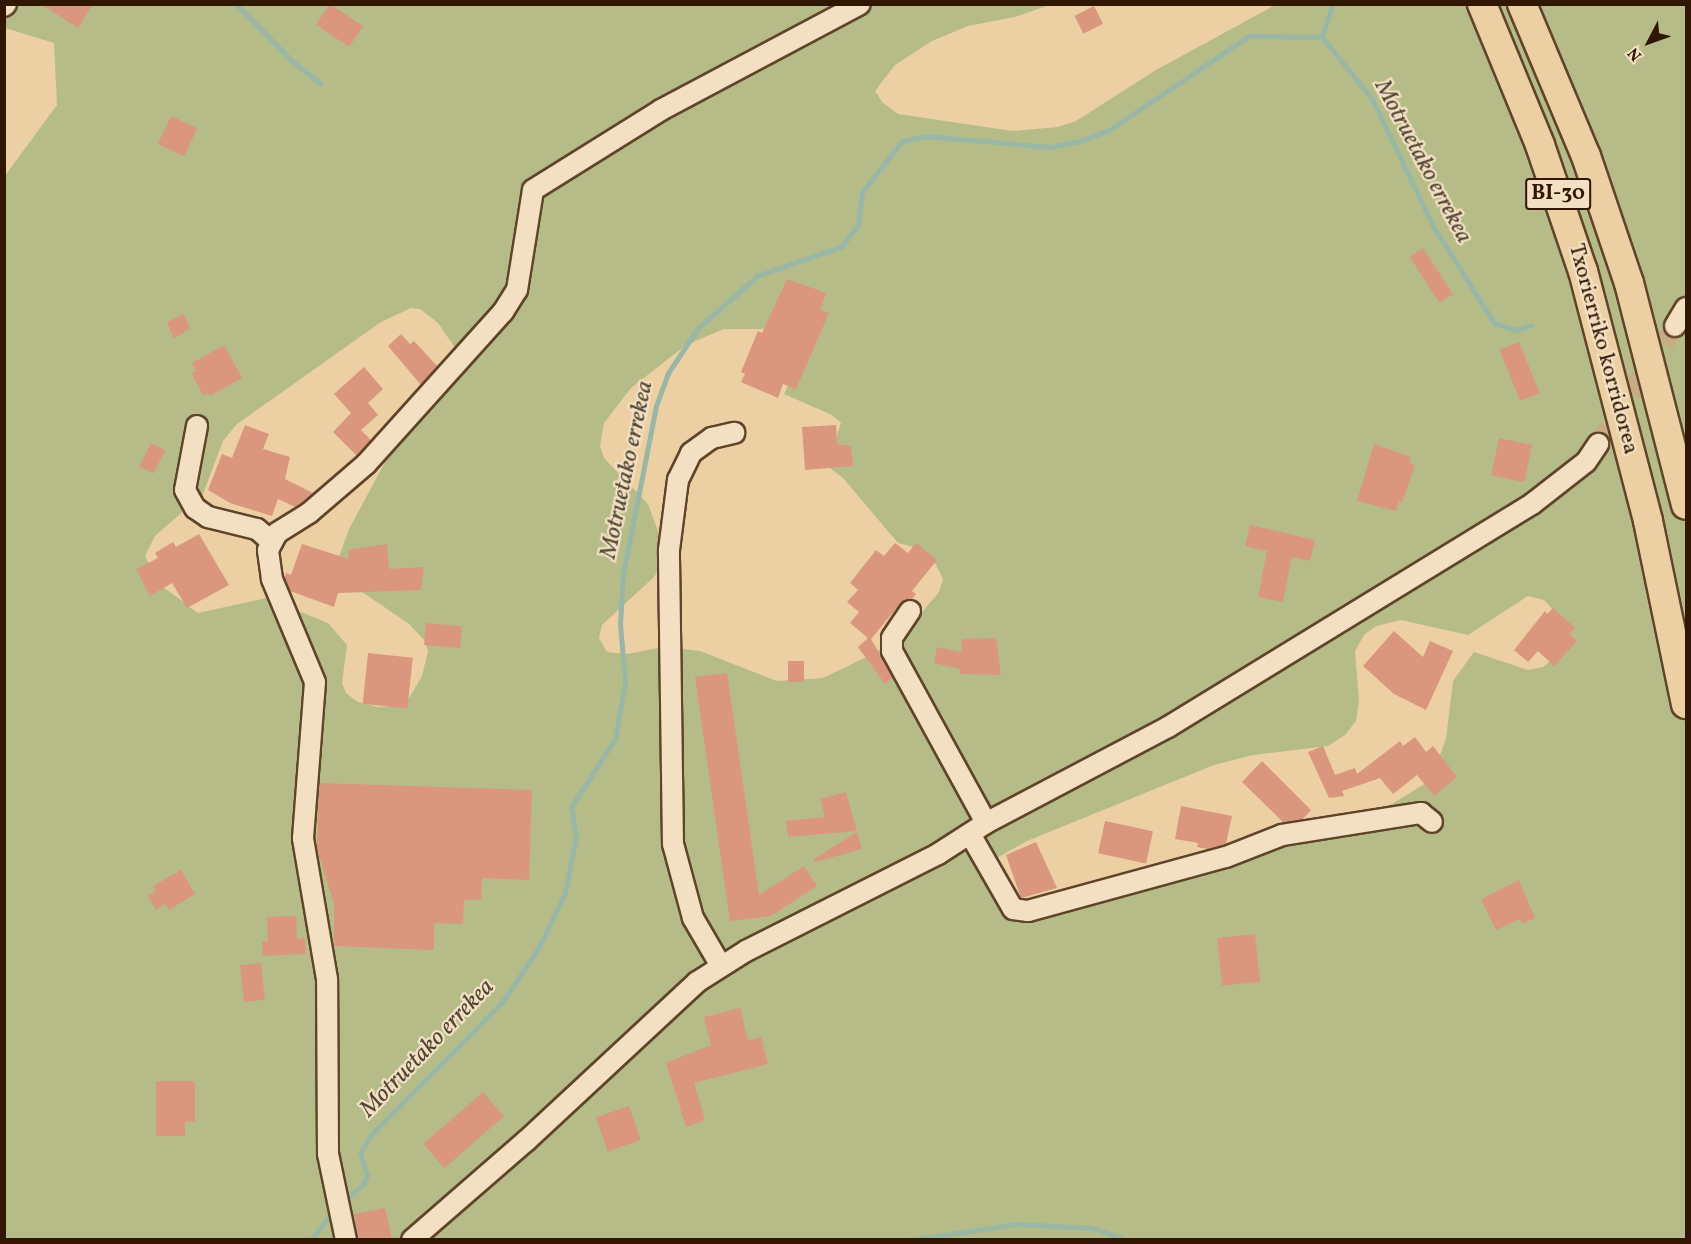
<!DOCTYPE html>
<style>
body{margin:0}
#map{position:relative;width:1691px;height:1244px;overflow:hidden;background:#ecd0a3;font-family:Vollkorn,serif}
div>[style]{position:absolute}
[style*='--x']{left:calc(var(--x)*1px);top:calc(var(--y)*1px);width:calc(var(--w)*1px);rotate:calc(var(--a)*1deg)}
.green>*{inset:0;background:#b6bc87}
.stream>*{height:5px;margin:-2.5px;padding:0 2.5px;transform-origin:2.5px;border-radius:2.5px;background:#99b7a7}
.building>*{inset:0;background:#da977d;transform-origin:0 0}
.minor-tunnel>*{height:20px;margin-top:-10px;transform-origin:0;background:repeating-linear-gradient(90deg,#c7ab83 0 20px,transparent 0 30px)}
.roads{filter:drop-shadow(2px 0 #60442a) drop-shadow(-2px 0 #60442a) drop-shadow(0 2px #60442a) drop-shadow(0 -2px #60442a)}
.minor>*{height:20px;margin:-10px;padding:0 10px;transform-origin:10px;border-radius:10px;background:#f3e0c3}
.highway>*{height:28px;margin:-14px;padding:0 14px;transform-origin:14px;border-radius:14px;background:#ecd0a3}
span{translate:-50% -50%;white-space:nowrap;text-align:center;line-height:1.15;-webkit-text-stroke:4.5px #f3e0c3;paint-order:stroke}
.shield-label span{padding:2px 4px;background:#f3e0c3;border:2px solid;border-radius:4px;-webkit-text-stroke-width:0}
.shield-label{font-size:21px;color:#311602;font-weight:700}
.street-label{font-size:22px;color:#311602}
.water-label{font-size:24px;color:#504634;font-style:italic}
.frame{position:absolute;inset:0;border:6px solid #311602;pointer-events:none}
.north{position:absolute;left:1619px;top:12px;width:60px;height:60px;-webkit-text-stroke:4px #f3e0c3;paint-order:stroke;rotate:229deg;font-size:16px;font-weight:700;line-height:24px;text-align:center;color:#311602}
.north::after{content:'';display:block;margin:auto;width:21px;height:27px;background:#311602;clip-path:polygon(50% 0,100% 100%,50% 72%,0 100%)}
</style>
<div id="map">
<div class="green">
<div style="clip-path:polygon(evenodd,5px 5px,1049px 5px,1015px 17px,968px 26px,932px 41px,895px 65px,875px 91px,883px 103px,898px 114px,1013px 131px,1058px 127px,1076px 121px,1156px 70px,1275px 5px,1686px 5px,1686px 1239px,5px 1240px,4px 177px,57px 105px,54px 43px,5px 28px,5px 5px,411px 308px,420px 309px,438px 323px,458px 352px,397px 440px,349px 529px,339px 557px,352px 585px,409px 624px,425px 641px,428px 651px,422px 676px,409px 698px,394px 706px,378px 707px,358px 702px,346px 693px,342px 683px,347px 645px,328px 623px,266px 598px,198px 613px,159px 584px,145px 556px,155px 536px,203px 494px,223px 441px,237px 424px,381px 322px,411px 308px,5px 5px,778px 313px,799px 362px,784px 394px,832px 415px,841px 423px,827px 466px,843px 478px,898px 543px,921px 549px,935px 563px,943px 579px,939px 592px,922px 612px,877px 652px,823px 678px,777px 681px,700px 651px,664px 647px,627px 654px,607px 652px,599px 638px,602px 625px,655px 576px,662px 560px,661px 539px,648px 504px,604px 458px,600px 446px,604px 423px,631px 388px,686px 345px,724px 329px,763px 329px,778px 313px,5px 5px,1528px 596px,1544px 600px,1559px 616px,1556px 657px,1543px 667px,1528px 670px,1474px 652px,1453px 681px,1446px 739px,1431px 780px,1392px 804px,1367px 815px,1022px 907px,995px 859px,1027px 841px,1214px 765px,1253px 755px,1328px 746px,1345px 735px,1356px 721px,1359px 701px,1355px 651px,1364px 635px,1376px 626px,1401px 620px,1468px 635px,1528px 596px)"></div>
</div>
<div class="stream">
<div style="--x:236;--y:4;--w:80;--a:45.5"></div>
<div style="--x:292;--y:61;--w:36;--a:38"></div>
<div style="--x:1322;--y:37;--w:35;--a:-72"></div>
<div style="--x:343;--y:1202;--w:28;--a:-42"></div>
<div style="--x:364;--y:1183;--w:9;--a:-69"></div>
<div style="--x:367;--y:1175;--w:23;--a:-108"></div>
<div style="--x:360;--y:1153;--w:21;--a:-59"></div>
<div style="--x:371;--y:1135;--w:188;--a:-45.4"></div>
<div style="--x:503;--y:1001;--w:65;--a:-56.3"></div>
<div style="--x:539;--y:947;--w:60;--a:-64.3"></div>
<div style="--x:565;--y:893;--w:57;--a:-78.9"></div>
<div style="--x:576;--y:837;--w:30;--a:-99"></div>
<div style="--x:571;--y:807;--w:81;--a:-57.1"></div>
<div style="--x:615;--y:739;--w:58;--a:-80"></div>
<div style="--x:625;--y:682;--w:58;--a:-94.9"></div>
<div style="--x:620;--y:624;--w:50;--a:-86.6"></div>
<div style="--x:623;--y:574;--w:171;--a:-78.9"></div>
<div style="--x:656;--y:406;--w:35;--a:-70"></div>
<div style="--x:668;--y:373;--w:54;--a:-56.3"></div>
<div style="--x:698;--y:328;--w:79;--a:-41.4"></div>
<div style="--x:757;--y:276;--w:90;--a:-19.4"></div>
<div style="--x:842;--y:246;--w:26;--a:-53"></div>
<div style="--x:858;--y:225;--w:33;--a:-83"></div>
<div style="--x:862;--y:192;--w:65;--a:-51.9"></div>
<div style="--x:902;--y:141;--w:24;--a:-12"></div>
<div style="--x:925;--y:136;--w:126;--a:5"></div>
<div style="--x:1051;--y:147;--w:30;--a:-12"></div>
<div style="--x:1080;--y:141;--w:31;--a:-21"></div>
<div style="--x:1109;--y:130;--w:169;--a:-33.9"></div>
<div style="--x:1249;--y:36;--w:73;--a:0.8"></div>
<div style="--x:1322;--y:37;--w:80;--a:51.1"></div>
<div style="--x:1372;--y:99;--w:141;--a:64.3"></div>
<div style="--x:1433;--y:226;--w:115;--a:57.8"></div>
<div style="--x:1494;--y:323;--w:23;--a:18"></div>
<div style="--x:1516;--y:330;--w:16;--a:-18"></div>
<div style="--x:311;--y:1240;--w:38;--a:-53"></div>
<div style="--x:910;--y:1240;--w:108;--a:-8.5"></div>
<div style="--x:1017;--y:1224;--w:75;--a:3.1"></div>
<div style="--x:1092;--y:1228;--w:37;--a:19"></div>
</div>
<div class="building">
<div style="clip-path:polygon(41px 4px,93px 4px,78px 28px)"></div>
<div style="left:330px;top:4px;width:40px;height:25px;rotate:34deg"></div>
<div style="left:1094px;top:6px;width:20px;height:22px;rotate:63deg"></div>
<div style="left:171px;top:116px;width:29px;height:31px;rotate:25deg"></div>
<div style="left:1423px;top:248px;width:55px;height:16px;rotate:57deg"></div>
<div style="clip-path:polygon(787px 279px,826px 293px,820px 310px,829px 313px,796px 389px,783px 384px,778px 398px,741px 382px,745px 374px,741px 372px,758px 331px,762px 333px)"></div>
<div style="clip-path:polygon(184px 314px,190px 328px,174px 339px,167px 322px)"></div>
<div style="clip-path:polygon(401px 334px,410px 344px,414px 341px,438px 367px,421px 385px,388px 346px)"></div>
<div style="left:1519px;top:342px;width:55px;height:21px;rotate:68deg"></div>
<div style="clip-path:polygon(224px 345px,242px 378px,210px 396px,208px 393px,203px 395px,191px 373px,196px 371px,192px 363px)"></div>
<div style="clip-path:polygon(364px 367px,383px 389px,368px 403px,378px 415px,361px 430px,371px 440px,357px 456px,333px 432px,351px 413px,334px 394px)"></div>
<div style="clip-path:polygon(245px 425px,269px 434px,263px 449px,290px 457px,285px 479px,313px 493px,302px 503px,295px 507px,278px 499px,272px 516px,230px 503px,208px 490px,222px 454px,232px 458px)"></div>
<div style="clip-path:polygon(836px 425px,837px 444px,851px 446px,853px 466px,805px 470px,802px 427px)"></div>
<div style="left:1499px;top:438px;width:34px;height:38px;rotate:12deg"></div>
<div style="left:151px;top:443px;width:16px;height:26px;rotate:27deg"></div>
<div style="clip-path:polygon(1374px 444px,1411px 457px,1409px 463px,1415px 465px,1402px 503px,1399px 501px,1396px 511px,1357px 501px)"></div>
<div style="clip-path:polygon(1250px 525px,1315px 540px,1310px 561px,1292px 557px,1283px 602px,1258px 597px,1267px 551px,1245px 546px)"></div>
<div style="clip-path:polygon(199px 534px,229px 585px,187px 608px,172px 583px,150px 596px,136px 569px,158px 558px,155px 553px,173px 542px,176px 547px)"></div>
<div style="clip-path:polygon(895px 543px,908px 553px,916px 543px,937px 560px,912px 591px,916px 594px,912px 599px,900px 604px,871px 639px,893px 677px,885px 684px,858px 647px,868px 638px,850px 623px,859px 612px,847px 602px,858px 590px,850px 583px,876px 550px,884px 556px)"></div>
<div style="clip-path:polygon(302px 544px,349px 559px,348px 550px,387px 544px,389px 569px,424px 567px,421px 590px,338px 593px,334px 607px,290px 591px,285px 578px,286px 573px,291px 575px)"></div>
<div style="clip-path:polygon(1553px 608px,1575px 628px,1569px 634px,1577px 641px,1554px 666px,1538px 651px,1528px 662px,1514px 650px,1545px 611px,1547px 614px)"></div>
<div style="left:426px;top:623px;width:36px;height:22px;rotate:5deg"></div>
<div style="clip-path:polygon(1394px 631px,1423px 657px,1430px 641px,1453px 651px,1426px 710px,1394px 694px,1363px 666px)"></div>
<div style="clip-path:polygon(996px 638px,1001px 675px,960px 674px,960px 669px,934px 663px,937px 647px,961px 652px,962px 639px)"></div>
<div style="left:368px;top:653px;width:45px;height:51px;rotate:6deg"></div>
<div style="left:788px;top:661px;width:16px;height:21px"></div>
<div style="clip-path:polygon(727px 673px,759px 895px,804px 866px,817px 886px,771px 916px,730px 921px,695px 677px)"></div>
<div style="clip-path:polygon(1415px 737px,1426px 752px,1433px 746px,1457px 777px,1434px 796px,1417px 775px,1393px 794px,1380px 778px,1342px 791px,1344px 796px,1329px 798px,1308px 752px,1323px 746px,1335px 775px,1355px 768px,1357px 774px,1400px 741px,1403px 746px)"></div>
<div style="clip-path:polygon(1262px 761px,1311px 810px,1302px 820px,1284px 823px,1242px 782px)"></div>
<div style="clip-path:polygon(319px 783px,532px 790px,529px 880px,482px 878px,481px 900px,464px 900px,463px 924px,434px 923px,434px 950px,334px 946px,334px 903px,317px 849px)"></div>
<div style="clip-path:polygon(846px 792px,857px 831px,788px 837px,786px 821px,825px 817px,820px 799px)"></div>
<div style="clip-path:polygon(1181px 806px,1232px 816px,1226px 844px,1208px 849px,1197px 847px,1198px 843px,1175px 839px)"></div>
<div style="left:1105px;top:821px;width:49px;height:33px;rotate:12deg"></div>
<div style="clip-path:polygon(857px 832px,862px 849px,815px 862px,814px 859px)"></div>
<div style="clip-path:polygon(1036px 842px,1057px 888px,1021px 898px,1006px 855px)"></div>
<div style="clip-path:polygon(181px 870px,195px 894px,169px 910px,165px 904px,156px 910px,148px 896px,156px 891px,153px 886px)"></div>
<div style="clip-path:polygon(1519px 880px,1535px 918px,1523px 924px,1520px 919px,1496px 930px,1481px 899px)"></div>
<div style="clip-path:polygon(296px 916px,297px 939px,305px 938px,306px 954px,263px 956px,262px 942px,268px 941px,267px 917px)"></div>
<div style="left:1255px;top:934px;width:48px;height:38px;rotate:84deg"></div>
<div style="left:261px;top:963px;width:37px;height:21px;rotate:84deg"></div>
<div style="clip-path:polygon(740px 1008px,748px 1040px,761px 1037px,768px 1064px,694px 1083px,705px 1120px,686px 1127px,666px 1063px,711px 1045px,704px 1017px)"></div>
<div style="clip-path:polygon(156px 1081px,195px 1081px,195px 1122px,185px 1122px,185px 1136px,156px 1136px)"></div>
<div style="left:483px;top:1092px;width:32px;height:79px;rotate:49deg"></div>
<div style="left:629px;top:1106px;width:36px;height:35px;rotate:71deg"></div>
<div style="clip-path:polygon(385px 1208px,392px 1239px,358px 1239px,354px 1214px)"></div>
</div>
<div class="minor-tunnel">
<div style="--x:1598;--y:444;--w:141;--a:-56.9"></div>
</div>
<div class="roads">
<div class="minor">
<div style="--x:4;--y:6;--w:3;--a:-45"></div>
<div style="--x:1675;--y:326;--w:21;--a:-59"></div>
<div style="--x:197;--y:426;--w:65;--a:100.6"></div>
<div style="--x:185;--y:490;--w:21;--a:61"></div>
<div style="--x:195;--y:508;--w:16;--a:35"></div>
<div style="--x:208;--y:517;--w:50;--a:13.8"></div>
<div style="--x:257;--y:529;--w:20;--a:41"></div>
<div style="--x:910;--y:611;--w:32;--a:124"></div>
<div style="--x:892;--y:638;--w:13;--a:90"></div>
<div style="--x:892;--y:651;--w:196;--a:61.3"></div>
<div style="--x:970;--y:834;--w:86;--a:60.2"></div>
<div style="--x:1013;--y:909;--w:15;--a:8"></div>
<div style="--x:1028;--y:911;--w:205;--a:-15.3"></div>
<div style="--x:1226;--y:857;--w:60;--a:-21.4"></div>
<div style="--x:1282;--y:835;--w:141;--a:-9"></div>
<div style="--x:1421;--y:813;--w:14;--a:39"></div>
<div style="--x:721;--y:966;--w:56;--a:-120.3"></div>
<div style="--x:693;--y:918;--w:77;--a:-105.1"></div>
<div style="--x:673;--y:844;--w:294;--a:-90.8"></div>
<div style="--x:669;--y:550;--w:71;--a:-82.7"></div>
<div style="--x:678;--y:480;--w:30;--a:-64"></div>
<div style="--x:691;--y:453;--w:26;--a:-36"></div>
<div style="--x:712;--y:438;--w:23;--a:-13"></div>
<div style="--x:346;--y:1240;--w:88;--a:-101.8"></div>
<div style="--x:328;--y:1154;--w:175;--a:-90.3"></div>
<div style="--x:327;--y:979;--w:143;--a:-99.7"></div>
<div style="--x:303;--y:838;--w:156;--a:-85.6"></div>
<div style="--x:315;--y:682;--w:112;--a:-112.7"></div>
<div style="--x:272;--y:579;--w:29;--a:-98"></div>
<div style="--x:268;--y:550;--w:19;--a:-62"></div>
<div style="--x:277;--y:533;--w:38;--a:-32"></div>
<div style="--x:309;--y:513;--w:75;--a:-40.7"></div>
<div style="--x:366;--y:464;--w:205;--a:-48"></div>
<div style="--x:503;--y:312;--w:26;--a:-58"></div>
<div style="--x:517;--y:290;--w:101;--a:-80.9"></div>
<div style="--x:533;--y:190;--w:151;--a:-32"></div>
<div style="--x:661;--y:110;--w:225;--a:-28"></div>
<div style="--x:412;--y:1240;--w:151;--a:-41"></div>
<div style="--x:526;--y:1141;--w:233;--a:-42.9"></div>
<div style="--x:697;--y:982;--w:58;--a:-32.3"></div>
<div style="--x:746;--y:951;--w:215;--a:-26.8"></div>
<div style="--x:938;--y:854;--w:57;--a:-32.9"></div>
<div style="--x:986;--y:823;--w:206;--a:-27.8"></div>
<div style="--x:1168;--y:727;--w:427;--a:-31.5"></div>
<div style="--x:1532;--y:504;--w:68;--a:-37.9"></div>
<div style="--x:1586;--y:462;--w:22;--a:-56"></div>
</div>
<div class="highway">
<div style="--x:1482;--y:4;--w:152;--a:67.6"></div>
<div style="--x:1540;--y:145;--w:133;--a:71.2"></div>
<div style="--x:1583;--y:271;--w:258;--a:75.4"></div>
<div style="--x:1648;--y:521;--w:187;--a:78.3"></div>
<div style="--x:1522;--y:4;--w:165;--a:67.2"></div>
<div style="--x:1586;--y:156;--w:134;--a:71.3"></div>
<div style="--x:1629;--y:283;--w:229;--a:75.6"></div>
</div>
</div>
<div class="shield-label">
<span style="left:1558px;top:194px">BI-30</span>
</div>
<div class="street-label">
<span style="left:1603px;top:349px;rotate:75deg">Txorierriko korridorea</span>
</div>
<div class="water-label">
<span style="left:1422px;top:162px;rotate:62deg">Motruetako errekea</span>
<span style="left:628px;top:470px;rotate:-78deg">Motruetako errekea</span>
<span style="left:428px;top:1049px;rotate:-46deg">Motruetako errekea</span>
</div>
<div class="frame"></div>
<div class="north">N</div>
</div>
